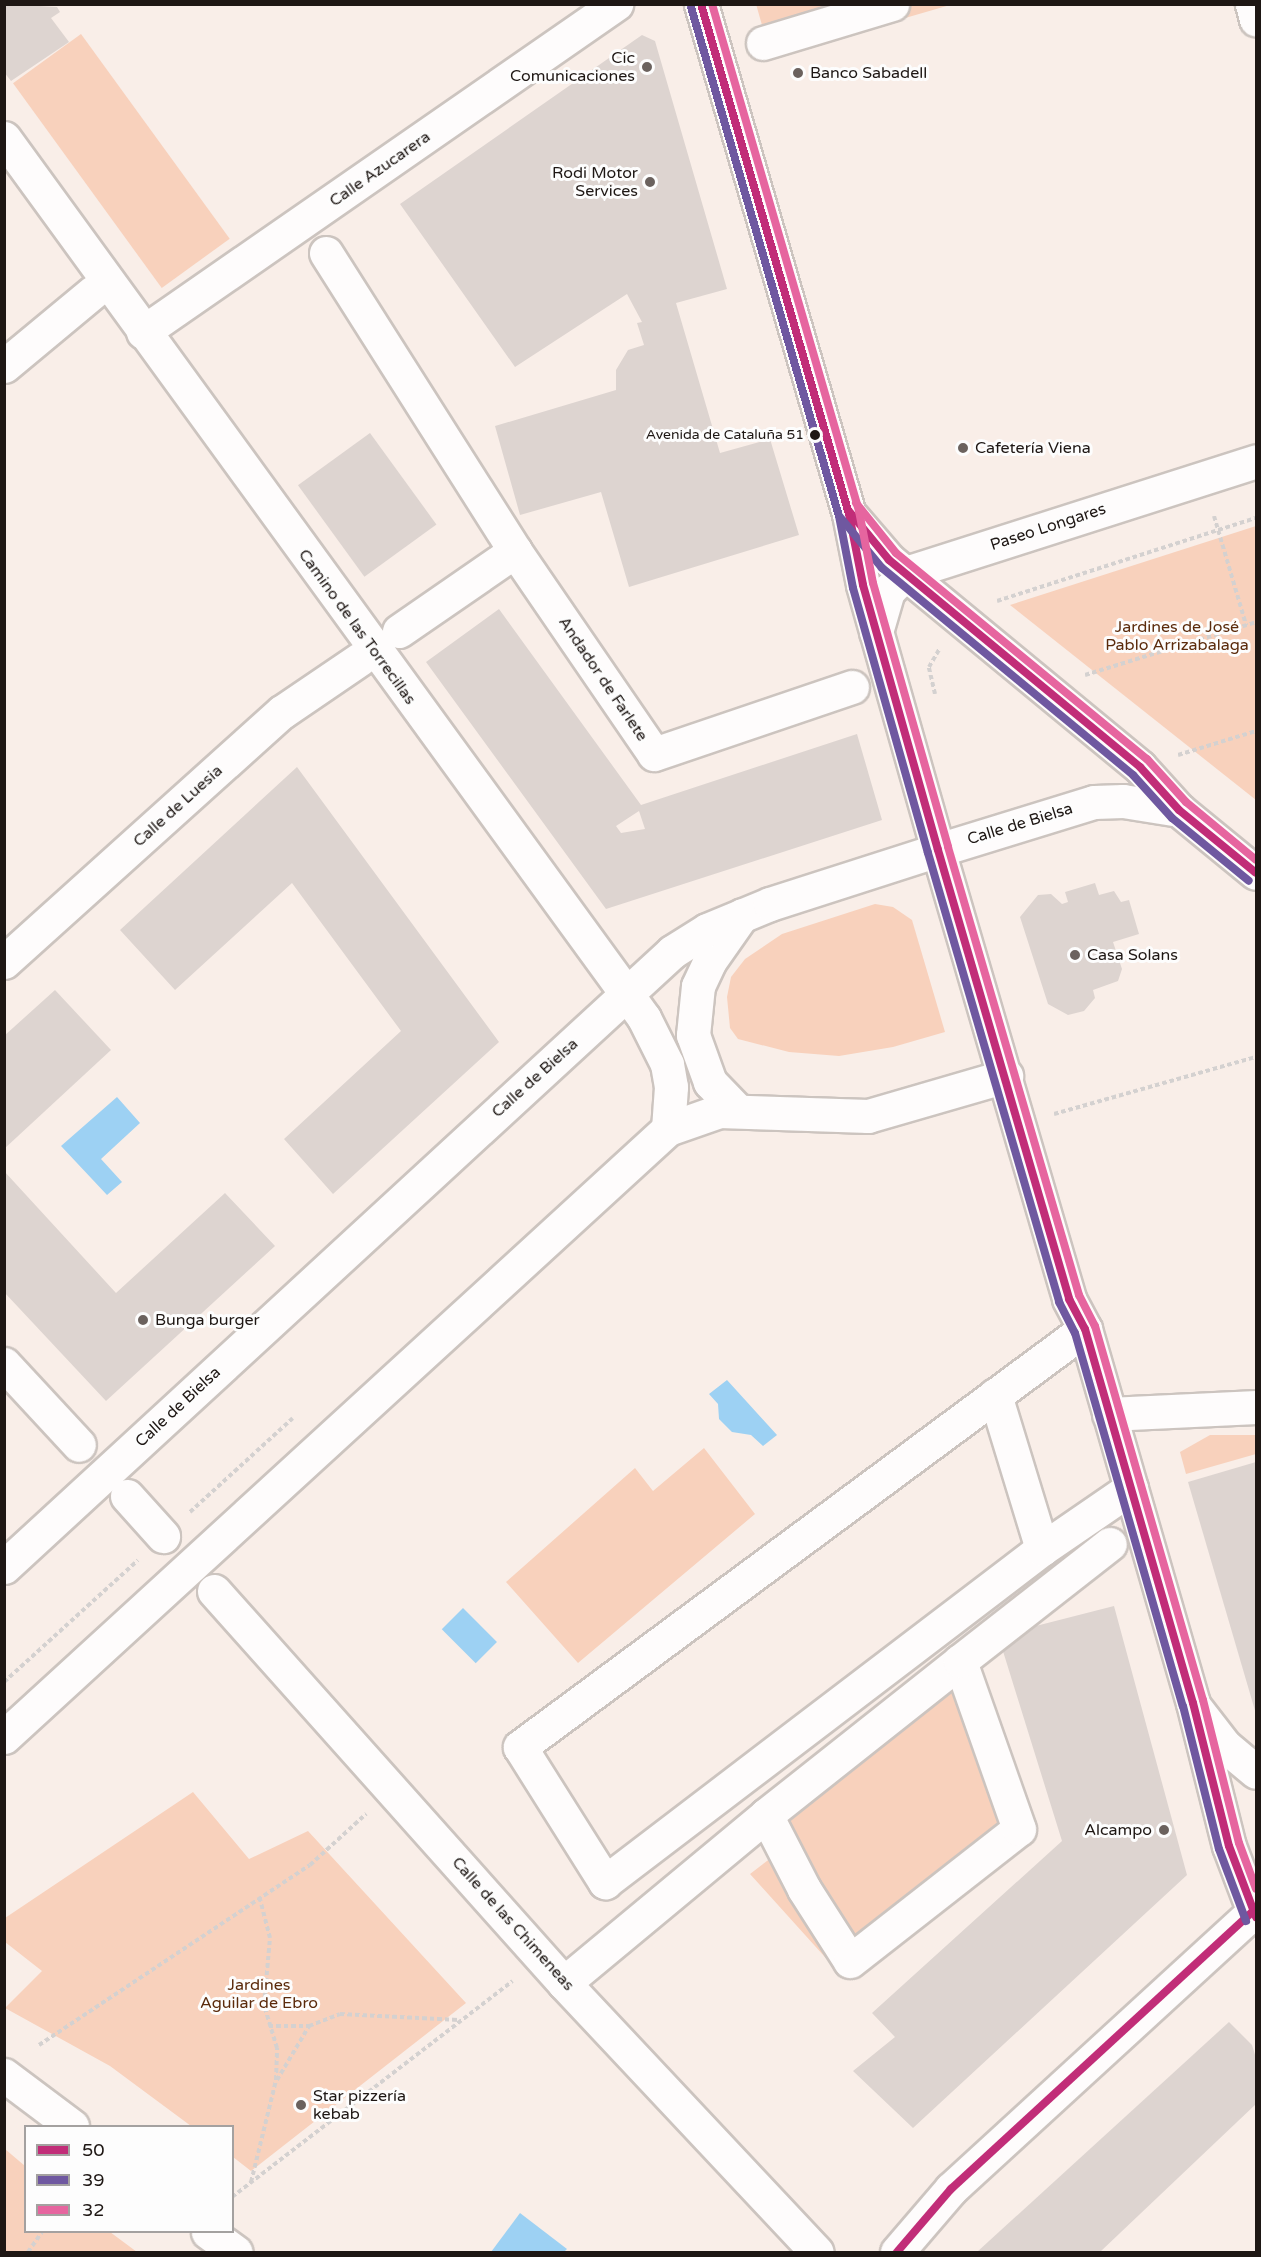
<!DOCTYPE html>
<meta charset="utf-8">
<style>
body{margin:0}
#map{position:relative;width:1261px;height:2257px;overflow:hidden;background:#f9eee8;font-family:"Varela Round",sans-serif}
div>[style]{position:absolute}
[style*='--x']{left:calc(var(--x)*1px);top:calc(var(--y)*1px);width:calc(var(--w)*1px);rotate:calc(var(--a)*1deg)}
.green>*{inset:0;background:#f8d1bc;transform-origin:0 0}
.water>*{inset:0;background:#9dd1f3;transform-origin:0 0}
.building>*{inset:0;background:#ddd4d0;transform-origin:0 0}
.path>*{height:4px;margin-top:-2px;transform-origin:0;background:repeating-linear-gradient(90deg,#d4d1d0 0 4.5px,transparent 0 7.5px)}
.roads{filter:drop-shadow(2px 0 #ccc4bf) drop-shadow(-2px 0 #ccc4bf) drop-shadow(0 2px #ccc4bf) drop-shadow(0 -2px #ccc4bf)}
.minor>*{height:33px;margin:-16.5px;padding:0 16.5px;transform-origin:16.5px;border-radius:16.5px;background:#fefcfc}
.major>*{height:33px;margin:-16.5px;padding:0 16.5px;transform-origin:16.5px;border-radius:16.5px;background:#fefcfc}
.bus-1>*{height:8px;margin:-4px;padding:0 4px;transform-origin:4px;border-radius:4px;background:#c12d78}
.bus-2>*{height:8px;margin:-4px;padding:0 4px;transform-origin:4px;border-radius:4px;background:#6f58a0}
.bus-3>*{height:8px;margin:-4px;padding:0 4px;transform-origin:4px;border-radius:4px;background:#e6659f}
.dots>*{width:16px;height:16px;translate:-50% -50%;box-sizing:border-box;border:3px solid #fdfdfd;border-radius:50%}
span{translate:-50% -50%;white-space:nowrap;text-align:center;line-height:1.15;-webkit-text-stroke:6px #fdfdfd;paint-order:stroke}
.bus-label{font-size:14px;color:#1e1714}
.right{translate:-100% -50%;text-align:right}
.poi-label{font-size:16px;color:#1e1714}
.left{translate:0 -50%;text-align:left}
.street-label{font-size:16px;color:#1e1714}
.park-label{font-size:16px;color:#5b2b0c}
.frame{position:absolute;inset:0;border:6px solid #1e1714;pointer-events:none}
.legend{position:absolute;left:24px;top:2125px;width:210px;height:108px;box-sizing:border-box;background:#fdfdfd;border:2px solid #a4a1a0;margin:0;padding:8px 10px;list-style:none;font-size:18px;color:#1e1714}
.legend li{display:flex;align-items:center;gap:12px;height:30px}
.legend b{width:30px;border:2px solid #a4a1a0}
</style>
<div id="map">
<div class="green">
<div style="clip-path:polygon(756px 4px,950px 5px,771px 57px)"></div>
<div style="left:81px;top:34px;width:253px;height:84px;rotate:54deg"></div>
<div style="clip-path:polygon(1256px 526px,1256px 800px,1010px 605px)"></div>
<div style="clip-path:polygon(875px 904px,893px 907px,912px 920px,945px 1032px,893px 1047px,839px 1056px,789px 1052px,738px 1039px,730px 1028px,727px 997px,731px 977px,745px 959px,782px 934px)"></div>
<div style="clip-path:polygon(1210px 1435px,1256px 1435px,1256px 1454px,1186px 1474px,1180px 1452px)"></div>
<div style="clip-path:polygon(704px 1448px,755px 1514px,578px 1663px,506px 1582px,635px 1468px,653px 1491px)"></div>
<div style="clip-path:polygon(954px 1688px,1011px 1829px,833px 1966px,750px 1874px,788px 1845px,773px 1815px)"></div>
<div style="clip-path:polygon(193px 1792px,249px 1859px,308px 1831px,466px 2003px,251px 2171px,233px 2157px,232px 2126px,191px 2126px,110px 2066px,5px 2008px,42px 1971px,5px 1942px,5px 1918px)"></div>
<div style="clip-path:polygon(5px 2149px,25px 2166px,26px 2232px,110px 2232px,137px 2252px,5px 2252px)"></div>
</div>
<div class="water">
<div style="clip-path:polygon(117px 1097px,140px 1123px,101px 1159px,122px 1182px,107px 1195px,61px 1146px)"></div>
<div style="clip-path:polygon(727px 1380px,777px 1435px,763px 1446px,751px 1435px,732px 1432px,719px 1419px,718px 1404px,709px 1394px)"></div>
<div style="left:463px;top:1608px;width:48px;height:30px;rotate:45deg"></div>
<div style="clip-path:polygon(520px 2213px,567px 2249px,564px 2252px,491px 2252px)"></div>
</div>
<div class="building">
<div style="clip-path:polygon(4px 4px,57px 7px,60px 12px,51px 18px,69px 42px,11px 81px,4px 72px)"></div>
<div style="clip-path:polygon(642px 35px,655px 41px,727px 289px,676px 303px,720px 453px,770px 439px,799px 535px,629px 587px,601px 492px,520px 515px,495px 426px,616px 390px,616px 370px,628px 350px,644px 345px,637px 323px,642px 322px,627px 294px,515px 367px,400px 204px)"></div>
<div style="left:370px;top:433px;width:113px;height:89px;rotate:54deg"></div>
<div style="clip-path:polygon(evenodd,499px 609px,641px 805px,857px 734px,882px 820px,606px 909px,426px 662px,499px 609px,639px 811px,645px 829px,621px 833px,616px 826px,639px 811px)"></div>
<div style="clip-path:polygon(297px 767px,499px 1042px,333px 1194px,284px 1139px,401px 1031px,292px 883px,175px 990px,120px 930px)"></div>
<div style="clip-path:polygon(1095px 883px,1099px 895px,1114px 891px,1121px 902px,1129px 900px,1139px 934px,1113px 942px,1122px 969px,1118px 981px,1093px 990px,1095px 998px,1084px 1011px,1068px 1015px,1048px 1004px,1020px 917px,1038px 895px,1051px 894px,1062px 904px,1068px 902px,1065px 892px)"></div>
<div style="clip-path:polygon(55px 990px,111px 1050px,4px 1149px,4px 1036px)"></div>
<div style="clip-path:polygon(4px 1171px,116px 1293px,225px 1193px,275px 1246px,106px 1401px,4px 1292px)"></div>
<div style="clip-path:polygon(1256px 1462px,1256px 1714px,1188px 1482px)"></div>
<div style="clip-path:polygon(1114px 1606px,1187px 1875px,913px 2128px,853px 2071px,895px 2037px,872px 2013px,1062px 1841px,1002px 1648px,1028px 1628px)"></div>
<div style="clip-path:polygon(1229px 2022px,1252px 2045px,1256px 2058px,1256px 2104px,1100px 2252px,977px 2252px)"></div>
</div>
<div class="path">
<div style="--x:1214;--y:516;--w:114;--a:73.6"></div>
<div style="--x:997;--y:601;--w:272;--a:-17.8"></div>
<div style="--x:1085;--y:675;--w:179;--a:-17.2"></div>
<div style="--x:935;--y:694;--w:28;--a:-103"></div>
<div style="--x:929;--y:667;--w:22;--a:-60"></div>
<div style="--x:1178;--y:755;--w:82;--a:-17.1"></div>
<div style="--x:1054;--y:1114;--w:210;--a:-15.8"></div>
<div style="--x:190;--y:1512;--w:139;--a:-42.4"></div>
<div style="--x:4;--y:1682;--w:181;--a:-42.3"></div>
<div style="--x:269;--y:2026;--w:40;--a:0"></div>
<div style="--x:309;--y:2026;--w:33;--a:-21"></div>
<div style="--x:340;--y:2014;--w:119;--a:2.9"></div>
<div style="--x:39;--y:2045;--w:325;--a:-33.6"></div>
<div style="--x:310;--y:1865;--w:76;--a:-42.3"></div>
<div style="--x:277;--y:2080;--w:63;--a:-59.3"></div>
<div style="--x:251;--y:2182;--w:105;--a:-76.2"></div>
<div style="--x:276;--y:2080;--w:32;--a:-88"></div>
<div style="--x:277;--y:2048;--w:45;--a:-106.8"></div>
<div style="--x:264;--y:2005;--w:67;--a:-84.9"></div>
<div style="--x:270;--y:1938;--w:40;--a:-104.4"></div>
<div style="--x:232;--y:2197;--w:354;--a:-37.6"></div>
<div style="--x:28;--y:2252;--w:24;--a:-55"></div>
</div>
<div class="roads">
<div class="minor">
<div style="--x:1252;--y:4;--w:16;--a:75"></div>
<div style="--x:763;--y:43;--w:135;--a:-16.8"></div>
<div style="--x:4;--y:138;--w:1088;--a:53.97"></div>
<div style="--x:644;--y:1018;--w:51;--a:63.4"></div>
<div style="--x:667;--y:1064;--w:23;--a:80"></div>
<div style="--x:671;--y:1087;--w:42;--a:94.1"></div>
<div style="--x:326;--y:253;--w:353;--a:57.6"></div>
<div style="--x:515;--y:551;--w:246;--a:55.6"></div>
<div style="--x:654;--y:754;--w:209;--a:-18.7"></div>
<div style="--x:143;--y:332;--w:576;--a:-34.74"></div>
<div style="--x:4;--y:366;--w:116;--a:-39.7"></div>
<div style="--x:399;--y:631;--w:141;--a:-34.6"></div>
<div style="--x:876;--y:632;--w:43;--a:-73.7"></div>
<div style="--x:888;--y:591;--w:25;--a:-45"></div>
<div style="--x:906;--y:573;--w:367;--a:-17.7"></div>
<div style="--x:4;--y:962;--w:374;--a:-42"></div>
<div style="--x:282;--y:712;--w:94;--a:-34.2"></div>
<div style="--x:737;--y:1110;--w:39;--a:-134"></div>
<div style="--x:710;--y:1082;--w:50;--a:-109.9"></div>
<div style="--x:693;--y:1035;--w:49;--a:-84.2"></div>
<div style="--x:698;--y:986;--w:26;--a:-65"></div>
<div style="--x:709;--y:962;--w:57;--a:-54.9"></div>
<div style="--x:1085;--y:1329;--w:703;--a:143.51"></div>
<div style="--x:520;--y:1747;--w:160;--a:57.8"></div>
<div style="--x:605;--y:1882;--w:549;--a:-37.31"></div>
<div style="--x:1042;--y:1549;--w:108;--a:-34.4"></div>
<div style="--x:4;--y:1364;--w:110;--a:47.2"></div>
<div style="--x:995;--y:1395;--w:161;--a:73"></div>
<div style="--x:1109;--y:1414;--w:147;--a:-2.7"></div>
<div style="--x:127;--y:1496;--w:54;--a:48"></div>
<div style="--x:4;--y:1567;--w:908;--a:-42.63"></div>
<div style="--x:672;--y:952;--w:41;--a:-32.2"></div>
<div style="--x:707;--y:930;--w:68;--a:-22.4"></div>
<div style="--x:770;--y:904;--w:176;--a:-17.8"></div>
<div style="--x:214;--y:1591;--w:526;--a:48.24"></div>
<div style="--x:564;--y:1983;--w:369;--a:46.8"></div>
<div style="--x:4;--y:1737;--w:900;--a:-42.48"></div>
<div style="--x:668;--y:1129;--w:54;--a:-19.4"></div>
<div style="--x:719;--y:1111;--w:149;--a:1.9"></div>
<div style="--x:868;--y:1116;--w:144;--a:-16.2"></div>
<div style="--x:766;--y:1815;--w:248;--a:-38.4"></div>
<div style="--x:564;--y:1983;--w:263;--a:-39.7"></div>
<div style="--x:766;--y:1815;--w:83;--a:62.8"></div>
<div style="--x:804;--y:1889;--w:85;--a:57.4"></div>
<div style="--x:850;--y:1961;--w:214;--a:-38"></div>
<div style="--x:1019;--y:1829;--w:178;--a:-109.4"></div>
<div style="--x:960;--y:1661;--w:190;--a:-38"></div>
<div style="--x:4;--y:2075;--w:85;--a:36.9"></div>
<div style="--x:208;--y:2232;--w:34;--a:36"></div>
<div style="--x:897;--y:2252;--w:83;--a:-49.4"></div>
<div style="--x:951;--y:2189;--w:411;--a:-42.5"></div>
</div>
<div class="major">
<div style="--x:701;--y:4;--w:531;--a:73.82"></div>
<div style="--x:849;--y:514;--w:72;--a:78.8"></div>
<div style="--x:863;--y:585;--w:275;--a:74.2"></div>
<div style="--x:938;--y:850;--w:468;--a:73.7"></div>
<div style="--x:1069;--y:1299;--w:34;--a:62"></div>
<div style="--x:1085;--y:1329;--w:389;--a:73.9"></div>
<div style="--x:1193;--y:1703;--w:147;--a:75.9"></div>
<div style="--x:1229;--y:1846;--w:76;--a:69.2"></div>
<div style="--x:852;--y:517;--w:57;--a:49.3"></div>
<div style="--x:889;--y:560;--w:325;--a:39.5"></div>
<div style="--x:1140;--y:767;--w:58;--a:47.8"></div>
<div style="--x:1179;--y:810;--w:99;--a:39.3"></div>
<div style="--x:938;--y:850;--w:163;--a:-17.1"></div>
<div style="--x:1094;--y:802;--w:29;--a:-2"></div>
<div style="--x:1123;--y:801;--w:57;--a:9.1"></div>
<div style="--x:1197;--y:1710;--w:46;--a:52.1"></div>
<div style="--x:1225;--y:1746;--w:40;--a:40"></div>
</div>
</div>
<div class="bus-1">
<div style="--x:701;--y:4;--w:531;--a:73.82"></div>
<div style="--x:849;--y:514;--w:72;--a:78.8"></div>
<div style="--x:863;--y:585;--w:275;--a:74.2"></div>
<div style="--x:938;--y:850;--w:468;--a:73.7"></div>
<div style="--x:1069;--y:1299;--w:34;--a:62"></div>
<div style="--x:1085;--y:1329;--w:389;--a:73.9"></div>
<div style="--x:1193;--y:1703;--w:147;--a:75.9"></div>
<div style="--x:1229;--y:1846;--w:76;--a:69.2"></div>
<div style="--x:848;--y:510;--w:65;--a:50.6"></div>
<div style="--x:889;--y:560;--w:325;--a:39.5"></div>
<div style="--x:1140;--y:767;--w:58;--a:47.8"></div>
<div style="--x:1179;--y:810;--w:99;--a:39.3"></div>
<div style="--x:897;--y:2252;--w:83;--a:-49.4"></div>
<div style="--x:951;--y:2189;--w:414;--a:-42.6"></div>
</div>
<div class="bus-2">
<div style="--x:691;--y:7;--w:530;--a:73.79"></div>
<div style="--x:839;--y:516;--w:73;--a:79"></div>
<div style="--x:853;--y:588;--w:275;--a:74.2"></div>
<div style="--x:928;--y:853;--w:468;--a:73.7"></div>
<div style="--x:1059;--y:1302;--w:35;--a:63"></div>
<div style="--x:1075;--y:1333;--w:388;--a:73.9"></div>
<div style="--x:1183;--y:1706;--w:147;--a:75.9"></div>
<div style="--x:1219;--y:1849;--w:77;--a:69.4"></div>
<div style="--x:840;--y:517;--w:66;--a:50.5"></div>
<div style="--x:882;--y:568;--w:325;--a:39.5"></div>
<div style="--x:1133;--y:775;--w:58;--a:47.8"></div>
<div style="--x:1172;--y:818;--w:99;--a:39.3"></div>
</div>
<div class="bus-3">
<div style="--x:712;--y:4;--w:528;--a:73.83"></div>
<div style="--x:859;--y:511;--w:73;--a:79"></div>
<div style="--x:873;--y:583;--w:274;--a:74.1"></div>
<div style="--x:948;--y:847;--w:467;--a:73.7"></div>
<div style="--x:1079;--y:1295;--w:35;--a:63"></div>
<div style="--x:1095;--y:1326;--w:389;--a:73.9"></div>
<div style="--x:1203;--y:1700;--w:147;--a:75.9"></div>
<div style="--x:1239;--y:1843;--w:49;--a:69.7"></div>
<div style="--x:856;--y:503;--w:64;--a:51.3"></div>
<div style="--x:896;--y:553;--w:325;--a:39.4"></div>
<div style="--x:1147;--y:759;--w:58;--a:47.8"></div>
<div style="--x:1186;--y:802;--w:91;--a:39.6"></div>
</div>
<div class="dots">
<div style="left:647px;top:67px;background:#6b625e"></div>
<div style="left:798px;top:73px;background:#6b625e"></div>
<div style="left:650px;top:182px;background:#6b625e"></div>
<div style="left:815px;top:435px;background:#1e1714"></div>
<div style="left:963px;top:448px;background:#6b625e"></div>
<div style="left:1075px;top:955px;background:#6b625e"></div>
<div style="left:143px;top:1320px;background:#6b625e"></div>
<div style="left:1164px;top:1830px;background:#6b625e"></div>
<div style="left:301px;top:2105px;background:#6b625e"></div>
</div>
<div class="bus-label">
<span class="right" style="left:804px;top:435px">Avenida de Cataluña 51</span>
</div>
<div class="poi-label">
<span class="right" style="left:635px;top:67px">Cic<br>Comunicaciones</span>
<span class="left" style="left:810px;top:73px">Banco Sabadell</span>
<span class="right" style="left:638px;top:182px">Rodi Motor<br>Services</span>
<span class="left" style="left:975px;top:448px">Cafetería Viena</span>
<span class="left" style="left:1087px;top:955px">Casa Solans</span>
<span class="left" style="left:155px;top:1320px">Bunga burger</span>
<span class="right" style="left:1152px;top:1830px">Alcampo</span>
<span class="left" style="left:313px;top:2105px">Star pizzería<br>kebab</span>
</div>
<div class="street-label">
<span style="left:380px;top:169px;rotate:-35deg">Calle Azucarera</span>
<span style="left:1048px;top:527px;rotate:-18deg">Paseo Longares</span>
<span style="left:357px;top:627px;rotate:54deg">Camino de las Torrecillas</span>
<span style="left:603px;top:679px;rotate:56deg">Andador de Farlete</span>
<span style="left:178px;top:806px;rotate:-42deg">Calle de Luesia</span>
<span style="left:1020px;top:824px;rotate:-17deg">Calle de Bielsa</span>
<span style="left:535px;top:1078px;rotate:-42deg">Calle de Bielsa</span>
<span style="left:178px;top:1407px;rotate:-43deg">Calle de Bielsa</span>
<span style="left:513px;top:1924px;rotate:48deg">Calle de las Chimeneas</span>
</div>
<div class="park-label">
<span style="left:1177px;top:636px">Jardines de José<br>Pablo Arrizabalaga</span>
<span style="left:259px;top:1994px">Jardines<br>Aguilar de Ebro</span>
</div>
<div class="frame"></div>
<ul class="legend">
<li><b style="height:8px;background:#c12d78"></b>50</li>
<li><b style="height:8px;background:#6f58a0"></b>39</li>
<li><b style="height:8px;background:#e6659f"></b>32</li>
</ul>
</div>
